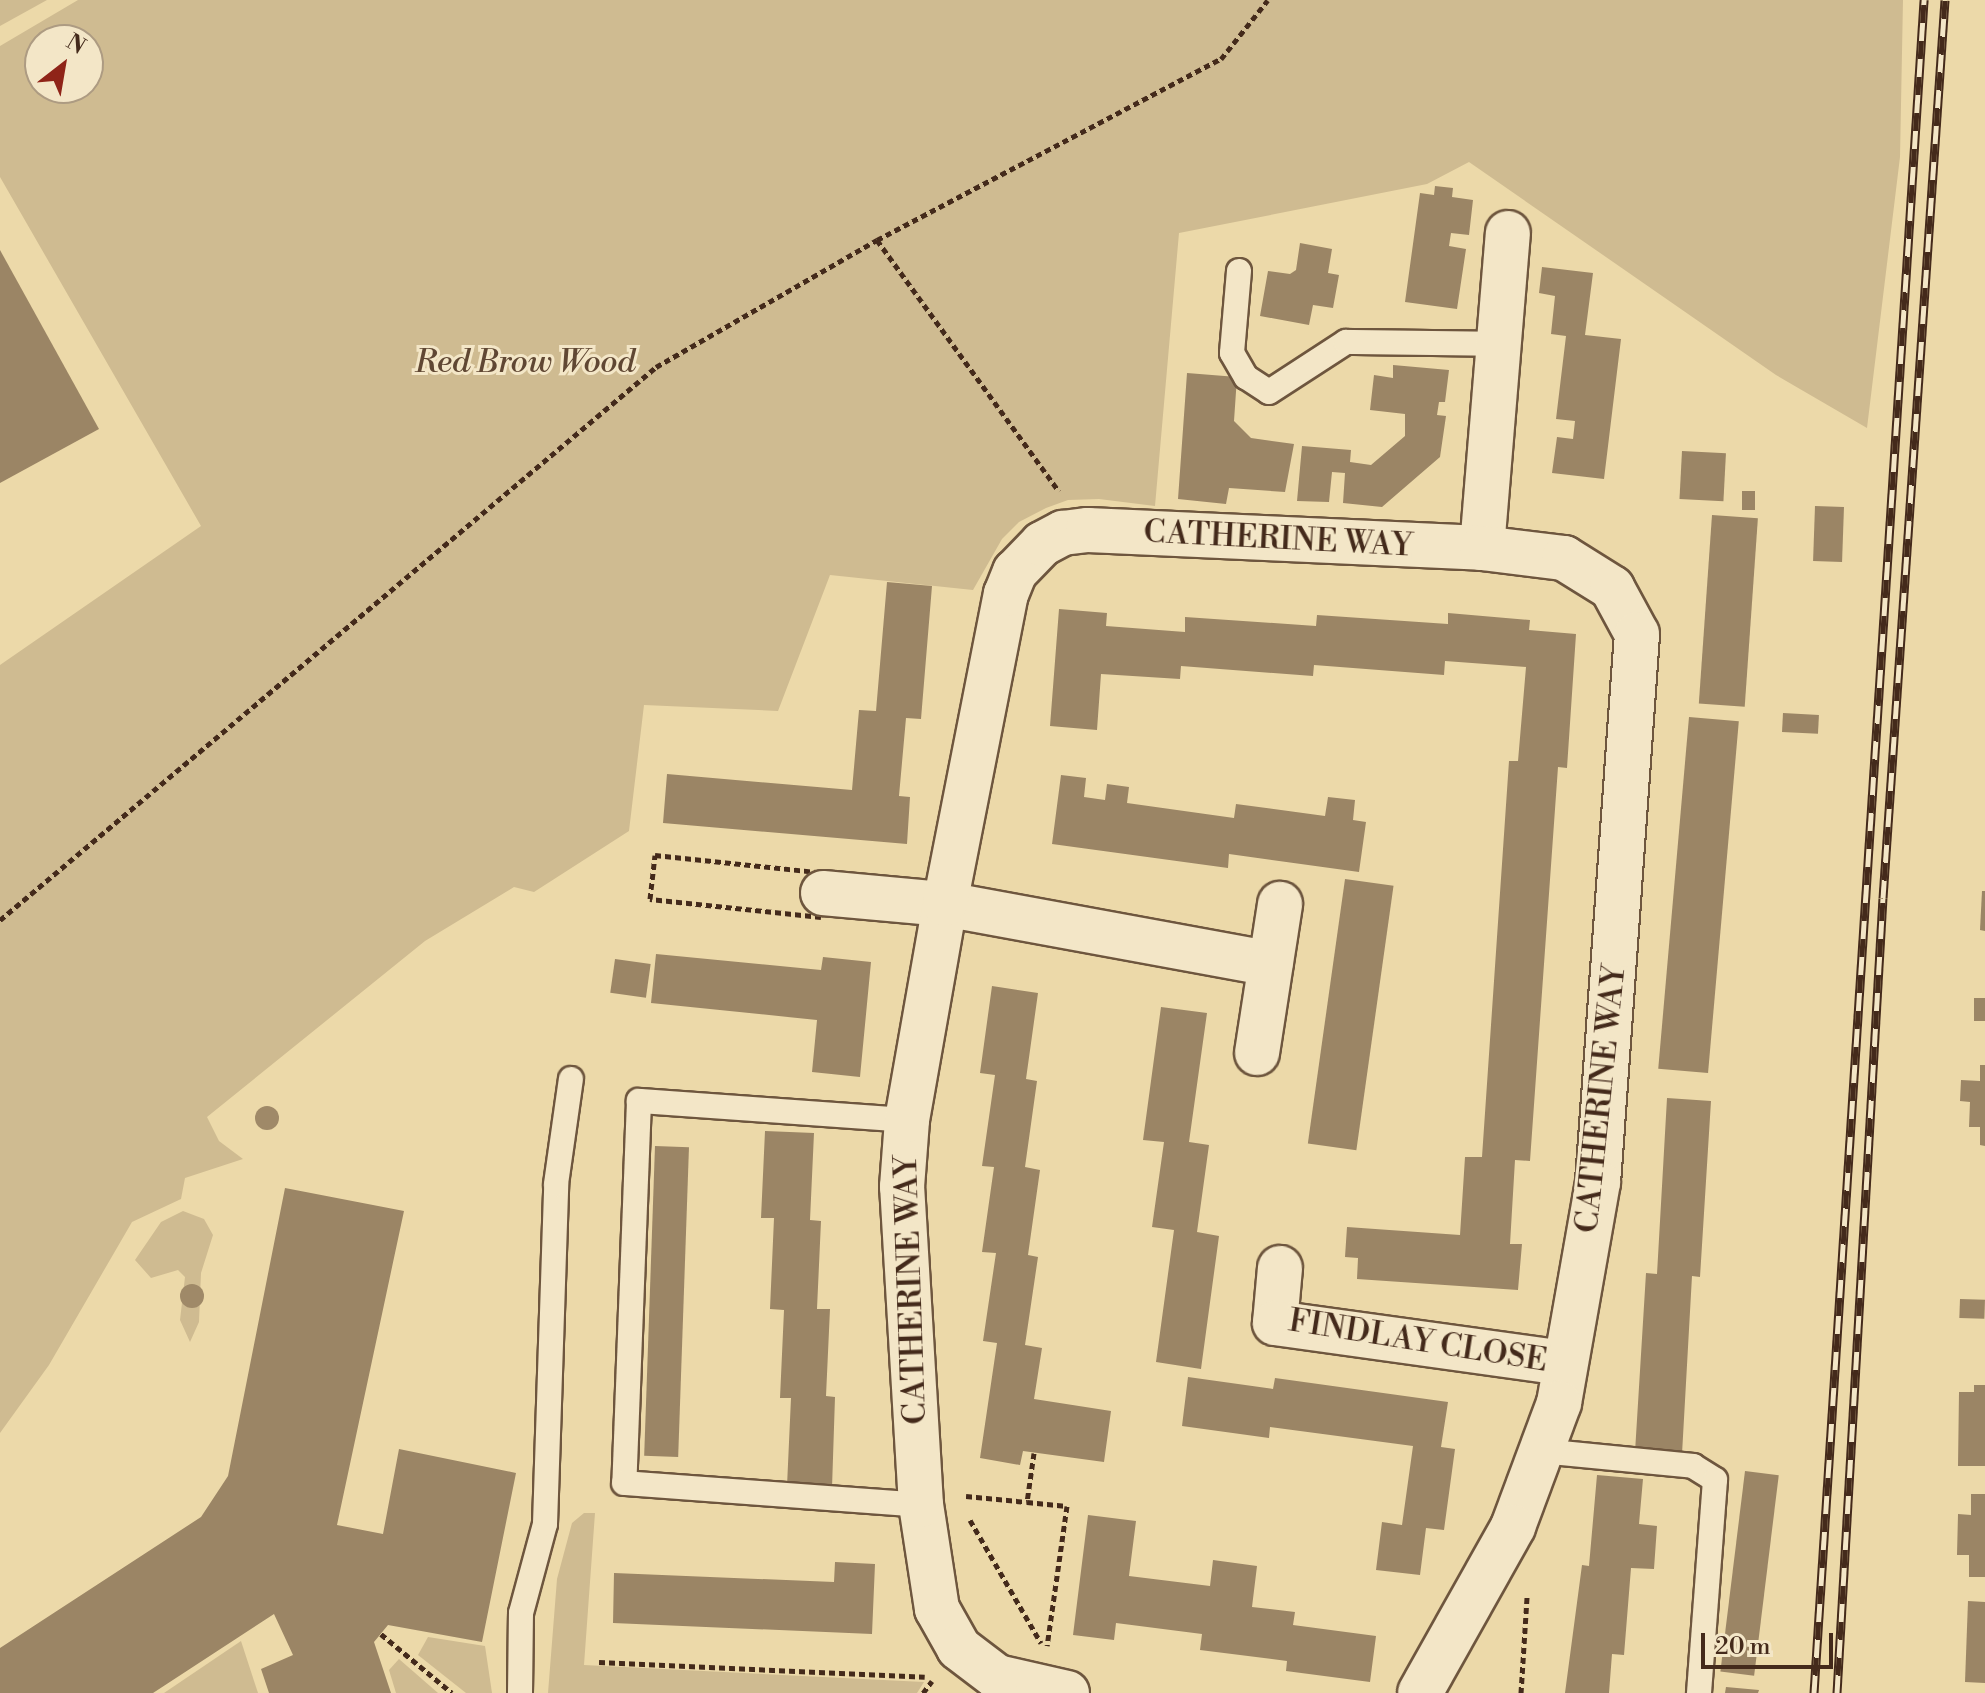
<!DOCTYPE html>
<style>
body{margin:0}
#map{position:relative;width:1985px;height:1693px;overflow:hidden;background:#ecd9a9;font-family:"Libre Bodoni",serif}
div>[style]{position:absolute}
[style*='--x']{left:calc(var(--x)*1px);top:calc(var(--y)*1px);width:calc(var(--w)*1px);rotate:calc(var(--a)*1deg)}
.green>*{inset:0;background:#cfbb91}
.building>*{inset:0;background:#9b8565;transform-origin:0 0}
.path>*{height:5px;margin-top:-2.5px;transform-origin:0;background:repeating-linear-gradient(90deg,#442a1b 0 6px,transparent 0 10px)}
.roads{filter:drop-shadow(2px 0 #6e563e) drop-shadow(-2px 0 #6e563e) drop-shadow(0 2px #6e563e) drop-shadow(0 -2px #6e563e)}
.service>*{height:24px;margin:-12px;padding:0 12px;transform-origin:12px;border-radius:12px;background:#f3e6c7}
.minor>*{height:44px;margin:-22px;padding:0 22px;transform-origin:22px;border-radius:22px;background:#f3e6c7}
.rail>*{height:9px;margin-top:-4.5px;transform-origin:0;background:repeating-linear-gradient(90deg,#f3e6c7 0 18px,#442a1b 0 36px);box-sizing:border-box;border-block:2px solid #442a1b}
.trees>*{width:24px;height:24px;margin:-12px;border-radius:50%;background:#9f8968}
span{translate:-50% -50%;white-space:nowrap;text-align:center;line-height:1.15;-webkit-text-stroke:6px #f3e6c7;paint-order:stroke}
.park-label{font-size:32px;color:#604733;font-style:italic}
.street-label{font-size:32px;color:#442a1b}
.north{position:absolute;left:24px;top:24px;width:80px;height:80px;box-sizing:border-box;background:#f3e6c7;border:2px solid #ad9b82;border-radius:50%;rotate:31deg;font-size:22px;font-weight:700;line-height:32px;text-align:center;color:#442a1b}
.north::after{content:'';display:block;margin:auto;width:28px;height:36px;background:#8f2418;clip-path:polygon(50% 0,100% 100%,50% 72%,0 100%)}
.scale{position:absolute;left:1701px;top:1633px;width:132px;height:36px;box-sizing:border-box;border:4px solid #442a1b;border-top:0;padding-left:10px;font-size:24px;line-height:28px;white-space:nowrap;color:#442a1b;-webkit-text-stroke:6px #f3e6c7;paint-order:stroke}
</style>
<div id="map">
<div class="green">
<div style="clip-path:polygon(0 0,47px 0,0 26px)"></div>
<div style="clip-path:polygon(evenodd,78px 0,1903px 0,1900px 157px,1867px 428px,1776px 375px,1469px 162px,1427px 184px,1179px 233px,1155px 506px,1099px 499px,1068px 500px,1046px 508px,1019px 522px,1002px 539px,973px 590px,830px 575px,778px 711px,644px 705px,629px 831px,534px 892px,514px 887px,425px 941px,207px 1117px,219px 1141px,243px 1159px,185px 1178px,181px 1199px,132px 1222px,49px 1365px,0 1433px,0 665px,201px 526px,0 177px,0 46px,78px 0,40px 40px,88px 40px,88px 88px,40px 88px,40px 40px)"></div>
<div style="clip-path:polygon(183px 1211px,204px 1219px,213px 1235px,201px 1273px,199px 1322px,190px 1342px,180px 1320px,185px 1277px,178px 1270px,151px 1278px,135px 1260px,161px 1222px)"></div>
<div style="clip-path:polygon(584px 1513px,595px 1513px,584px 1665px,924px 1682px,917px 1693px,548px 1693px,557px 1579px,572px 1523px)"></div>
<div style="clip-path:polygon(428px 1637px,485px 1646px,492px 1693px,466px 1693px,418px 1655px)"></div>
<div style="clip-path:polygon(241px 1641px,258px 1693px,164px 1693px)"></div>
<div style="clip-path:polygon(399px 1659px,438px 1693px,396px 1693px,389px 1670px)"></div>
</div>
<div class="building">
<div style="clip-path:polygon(1435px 186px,1453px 188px,1452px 197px,1473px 200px,1469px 235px,1451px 233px,1449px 246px,1466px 249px,1457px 309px,1405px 302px,1420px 193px,1434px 195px)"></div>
<div style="clip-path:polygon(1300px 243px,1332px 249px,1328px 273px,1339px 275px,1333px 308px,1313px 305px,1309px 325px,1260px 316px,1268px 271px,1290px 274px,1296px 270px)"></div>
<div style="clip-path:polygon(0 250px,99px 429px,0 483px)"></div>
<div style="clip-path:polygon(1542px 267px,1593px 273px,1585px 335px,1621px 339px,1604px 479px,1552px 473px,1557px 437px,1573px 439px,1575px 421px,1556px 419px,1566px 336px,1551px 334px,1555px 296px,1539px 293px)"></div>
<div style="clip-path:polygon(1393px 365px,1449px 370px,1445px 402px,1439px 402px,1437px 415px,1446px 416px,1440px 457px,1382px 507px,1343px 503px,1345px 473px,1332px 472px,1329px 502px,1297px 501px,1302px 446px,1351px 450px,1350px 462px,1371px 465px,1405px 436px,1405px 414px,1370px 410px,1374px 375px,1393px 378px)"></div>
<div style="clip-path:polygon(1187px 373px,1237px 377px,1234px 421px,1251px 438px,1294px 444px,1285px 492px,1229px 488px,1226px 504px,1178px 499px)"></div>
<div style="left:1682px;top:451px;width:44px;height:48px;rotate:3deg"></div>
<div style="left:1755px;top:491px;width:19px;height:13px;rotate:90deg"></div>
<div style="left:1815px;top:506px;width:29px;height:55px;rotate:2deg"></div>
<div style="left:1712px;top:515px;width:46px;height:189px;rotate:4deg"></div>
<div style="clip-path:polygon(887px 582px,932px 586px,921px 719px,906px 718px,899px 796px,910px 797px,907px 844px,663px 823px,667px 774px,852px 790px,859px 710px,876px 711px)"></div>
<div style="clip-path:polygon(1059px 609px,1107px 613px,1106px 626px,1185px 632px,1185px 617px,1316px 626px,1317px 615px,1448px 624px,1448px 613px,1530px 620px,1529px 630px,1576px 634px,1567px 768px,1558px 767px,1530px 1161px,1515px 1160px,1510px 1244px,1522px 1244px,1518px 1290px,1357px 1279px,1358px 1258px,1345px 1257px,1347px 1227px,1460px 1235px,1465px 1157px,1482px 1157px,1509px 761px,1518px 761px,1526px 667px,1445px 661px,1444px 675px,1314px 665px,1313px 676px,1181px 666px,1180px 679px,1101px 674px,1097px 730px,1050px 726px)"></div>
<div style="left:1783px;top:713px;width:36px;height:19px;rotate:3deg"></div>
<div style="left:1689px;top:717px;width:50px;height:353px;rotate:5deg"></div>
<div style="clip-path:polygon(1061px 775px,1086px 778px,1084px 797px,1105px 800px,1107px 784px,1129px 787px,1127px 803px,1234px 818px,1236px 804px,1325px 816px,1328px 797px,1355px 800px,1353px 820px,1366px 822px,1359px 872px,1229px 854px,1228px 868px,1052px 844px)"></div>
<div style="left:1345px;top:879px;width:49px;height:267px;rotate:8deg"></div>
<div style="clip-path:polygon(1982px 891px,1985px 891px,1985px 931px,1980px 930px)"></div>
<div style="clip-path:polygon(656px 954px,821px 970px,823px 957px,871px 962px,860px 1077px,812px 1072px,817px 1020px,651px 1003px)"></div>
<div style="left:615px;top:959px;width:36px;height:34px;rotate:8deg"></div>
<div style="clip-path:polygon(992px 986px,1038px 993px,1026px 1079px,1037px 1081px,1025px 1167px,1040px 1170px,1028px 1255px,1038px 1257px,1025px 1345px,1042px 1348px,1034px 1399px,1111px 1411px,1104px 1462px,1023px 1451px,1020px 1465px,980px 1458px,997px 1343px,983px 1341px,996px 1253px,982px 1252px,994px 1167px,982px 1166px,995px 1075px,980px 1073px)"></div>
<div style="left:1974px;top:998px;width:11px;height:23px"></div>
<div style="clip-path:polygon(1161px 1007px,1207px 1013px,1189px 1142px,1209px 1145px,1197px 1232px,1219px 1236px,1201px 1369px,1156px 1362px,1174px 1230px,1152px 1227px,1164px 1142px,1143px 1140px)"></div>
<div style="clip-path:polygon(1980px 1065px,1985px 1065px,1985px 1146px,1980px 1145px,1980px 1127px,1969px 1127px,1970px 1102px,1960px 1101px,1961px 1080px,1980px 1081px)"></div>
<div style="clip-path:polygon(1667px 1098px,1711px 1101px,1700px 1277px,1692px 1276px,1682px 1454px,1635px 1452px,1646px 1273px,1657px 1274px)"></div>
<div style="clip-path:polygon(765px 1131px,814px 1133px,810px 1220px,821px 1221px,817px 1309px,830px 1309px,826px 1396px,835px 1397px,832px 1488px,787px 1486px,791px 1398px,780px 1398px,784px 1310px,770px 1309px,774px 1218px,761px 1218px)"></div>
<div style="left:655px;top:1146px;width:34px;height:310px;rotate:2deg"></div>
<div style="clip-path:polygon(285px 1188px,404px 1211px,337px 1525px,383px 1534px,399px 1449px,516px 1473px,482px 1642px,388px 1625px,374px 1642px,391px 1693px,269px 1693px,261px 1669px,293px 1655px,274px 1614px,153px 1693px,0 1693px,0 1648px,201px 1517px,228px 1476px)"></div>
<div style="left:1960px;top:1299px;width:25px;height:19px;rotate:2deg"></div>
<div style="clip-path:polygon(1188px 1377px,1273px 1389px,1275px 1378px,1448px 1402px,1441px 1447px,1455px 1449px,1444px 1530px,1426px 1528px,1420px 1575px,1376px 1570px,1382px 1522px,1402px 1525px,1413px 1446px,1270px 1427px,1269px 1438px,1182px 1426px)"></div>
<div style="clip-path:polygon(1974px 1385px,1985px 1385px,1985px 1466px,1958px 1466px,1959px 1392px,1974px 1392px)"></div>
<div style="left:1745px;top:1471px;width:34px;height:202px;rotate:7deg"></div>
<div style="clip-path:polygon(1597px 1475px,1643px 1479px,1639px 1524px,1657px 1526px,1654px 1569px,1631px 1568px,1624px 1655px,1612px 1654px,1609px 1693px,1565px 1693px,1582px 1565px,1589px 1566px)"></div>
<div style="clip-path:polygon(1971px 1494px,1985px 1494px,1985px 1577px,1969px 1577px,1969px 1555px,1957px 1555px,1958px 1514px,1971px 1515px)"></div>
<div style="clip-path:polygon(1088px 1515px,1136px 1521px,1129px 1576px,1210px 1586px,1213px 1560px,1257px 1566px,1252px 1607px,1295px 1612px,1293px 1625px,1376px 1636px,1370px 1682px,1286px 1671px,1287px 1661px,1200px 1650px,1202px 1634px,1116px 1623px,1114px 1640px,1073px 1635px)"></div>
<div style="clip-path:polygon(835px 1562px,875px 1564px,872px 1634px,613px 1623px,614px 1573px,834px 1582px)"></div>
<div style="clip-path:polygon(1968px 1601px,1985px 1602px,1985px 1683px,1965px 1682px)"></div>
<div style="clip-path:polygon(1726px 1687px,1759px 1690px,1758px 1693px,1725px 1693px)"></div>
</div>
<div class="path">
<div style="--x:877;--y:240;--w:389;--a:-27.8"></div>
<div style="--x:1221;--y:59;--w:75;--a:-51.5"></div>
<div style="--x:655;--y:855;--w:171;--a:6"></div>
<div style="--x:825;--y:873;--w:44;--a:95.2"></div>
<div style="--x:821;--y:917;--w:172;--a:-174"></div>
<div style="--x:650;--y:899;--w:44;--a:-83.5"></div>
<div style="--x:0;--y:920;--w:858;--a:-40.13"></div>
<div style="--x:656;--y:367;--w:255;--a:-29.9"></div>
<div style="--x:877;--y:240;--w:310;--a:54.1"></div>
<div style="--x:1034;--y:1453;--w:49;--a:98.1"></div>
<div style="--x:1027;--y:1502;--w:40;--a:5.7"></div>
<div style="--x:1067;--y:1506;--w:141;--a:98.1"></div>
<div style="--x:966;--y:1496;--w:61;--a:5.6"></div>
<div style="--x:970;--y:1520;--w:142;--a:60"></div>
<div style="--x:381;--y:1634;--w:92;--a:39.7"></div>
<div style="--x:599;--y:1662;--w:326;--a:2.6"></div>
<div style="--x:923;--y:1693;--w:15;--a:-53"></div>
<div style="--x:1521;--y:1693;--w:96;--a:-86.4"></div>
</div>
<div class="roads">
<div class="service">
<div style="--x:1239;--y:271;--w:82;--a:94.9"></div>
<div style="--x:1232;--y:353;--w:28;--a:60"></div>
<div style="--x:1246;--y:377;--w:27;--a:33"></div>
<div style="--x:1269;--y:392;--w:92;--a:-33"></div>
<div style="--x:1346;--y:342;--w:153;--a:0.7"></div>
<div style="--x:907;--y:1120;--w:269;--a:-175.9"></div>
<div style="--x:639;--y:1101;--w:382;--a:92.2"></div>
<div style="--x:624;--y:1483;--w:298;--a:4.2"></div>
<div style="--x:1541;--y:1451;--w:153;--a:5.6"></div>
<div style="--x:1693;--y:1466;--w:26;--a:32"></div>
<div style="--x:1715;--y:1480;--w:214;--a:94.3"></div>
<div style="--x:520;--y:1693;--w:80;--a:-89.3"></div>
<div style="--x:521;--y:1613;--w:92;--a:-74.9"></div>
<div style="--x:545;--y:1524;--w:340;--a:-88.1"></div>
<div style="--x:556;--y:1184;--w:106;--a:-81.9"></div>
</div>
<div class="minor">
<div style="--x:1482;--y:548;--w:316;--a:-85.3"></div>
<div style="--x:823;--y:893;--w:122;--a:5.2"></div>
<div style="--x:945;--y:904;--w:331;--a:10.4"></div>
<div style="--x:1257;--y:1053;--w:151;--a:-81.2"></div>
<div style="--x:1280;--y:1268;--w:55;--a:95.2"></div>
<div style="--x:1275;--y:1323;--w:292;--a:7.9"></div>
<div style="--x:1067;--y:1693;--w:72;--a:-167.1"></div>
<div style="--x:997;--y:1677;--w:48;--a:-142.7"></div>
<div style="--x:959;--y:1648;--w:45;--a:-119.4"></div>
<div style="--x:937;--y:1609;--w:105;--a:-98.7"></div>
<div style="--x:921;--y:1505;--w:319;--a:-93.4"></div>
<div style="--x:902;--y:1187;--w:67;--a:-85.7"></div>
<div style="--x:907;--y:1120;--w:219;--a:-80"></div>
<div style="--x:945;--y:904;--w:316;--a:-78.9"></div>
<div style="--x:1006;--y:594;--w:24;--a:-68"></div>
<div style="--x:1015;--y:572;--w:39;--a:-46"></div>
<div style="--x:1042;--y:544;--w:24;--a:-28"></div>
<div style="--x:1063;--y:533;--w:25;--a:-7"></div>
<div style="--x:1088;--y:530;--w:394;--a:2.6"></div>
<div style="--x:1482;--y:548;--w:83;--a:7"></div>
<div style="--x:1564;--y:558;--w:57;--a:32"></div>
<div style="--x:1612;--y:588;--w:52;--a:61.5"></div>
<div style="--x:1637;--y:634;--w:549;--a:94.07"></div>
<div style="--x:1598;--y:1182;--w:224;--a:100"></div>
<div style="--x:1559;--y:1403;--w:132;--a:110.4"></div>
<div style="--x:1513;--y:1527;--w:190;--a:119.3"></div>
</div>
</div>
<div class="rail">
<div style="--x:1814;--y:1693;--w:1697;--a:-86.28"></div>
<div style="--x:1837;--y:1693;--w:796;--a:-86.69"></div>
<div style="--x:1883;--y:898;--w:900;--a:-86.05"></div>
</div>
<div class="trees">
<div style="left:267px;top:1118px"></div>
<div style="left:192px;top:1296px"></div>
</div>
<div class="park-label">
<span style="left:525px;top:362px">Red Brow Wood</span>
</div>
<div class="street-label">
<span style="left:1278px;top:539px;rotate:3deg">CATHERINE WAY</span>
<span style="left:1601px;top:1099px;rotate:-84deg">CATHERINE WAY</span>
<span style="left:911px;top:1290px;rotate:-92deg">CATHERINE WAY</span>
<span style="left:1418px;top:1341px;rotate:9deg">FINDLAY CLOSE</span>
</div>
<div class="north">N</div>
<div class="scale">20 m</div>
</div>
